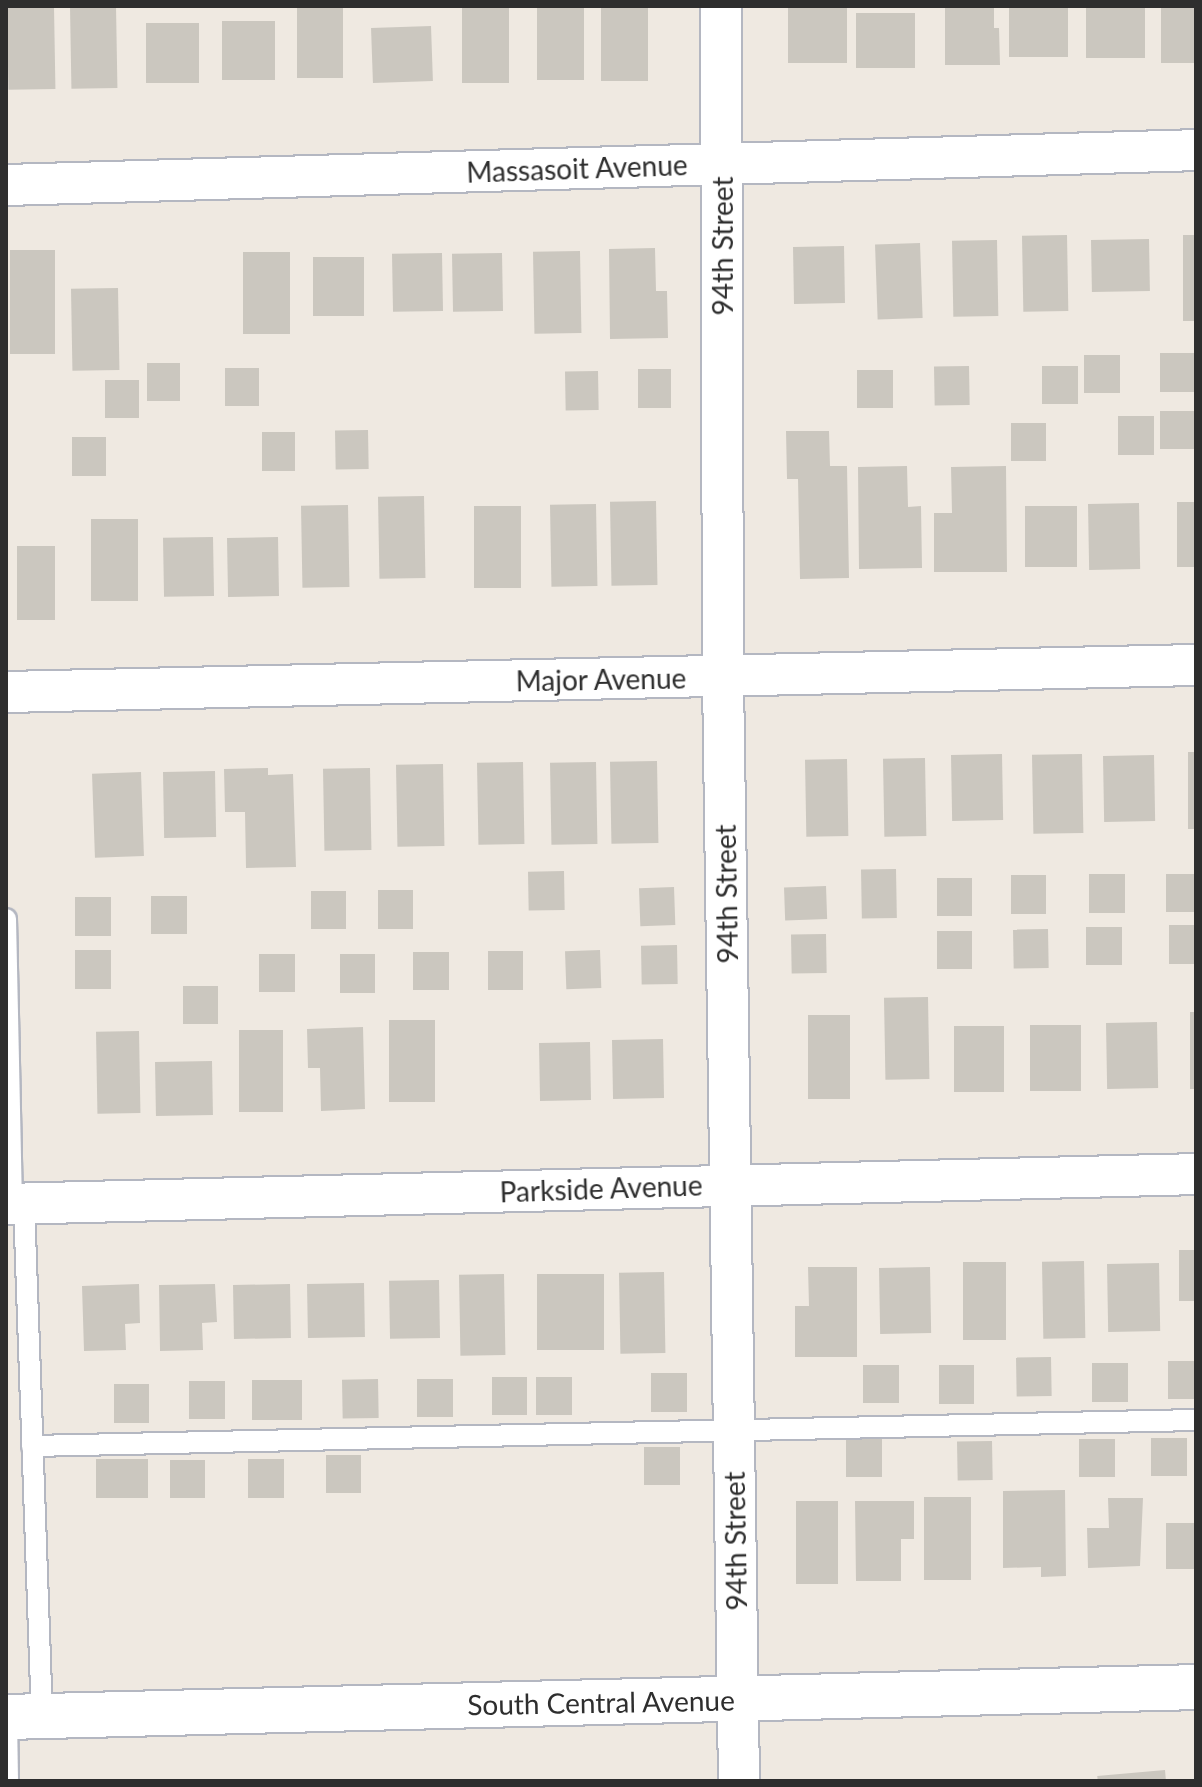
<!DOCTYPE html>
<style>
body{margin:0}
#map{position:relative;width:1202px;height:1787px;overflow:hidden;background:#efe9e1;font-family:Lato,sans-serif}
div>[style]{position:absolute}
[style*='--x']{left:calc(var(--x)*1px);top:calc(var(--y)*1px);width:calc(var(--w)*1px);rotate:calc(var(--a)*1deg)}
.building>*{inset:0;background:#cbc7bf;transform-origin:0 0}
.roads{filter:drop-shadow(2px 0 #b4b7c1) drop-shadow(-2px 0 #b4b7c1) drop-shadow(0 2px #b4b7c1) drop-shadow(0 -2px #b4b7c1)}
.service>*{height:20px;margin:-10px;padding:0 10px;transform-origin:10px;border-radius:10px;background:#fff}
.minor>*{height:40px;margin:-20px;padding:0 20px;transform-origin:20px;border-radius:20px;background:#fff}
.tertiary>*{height:44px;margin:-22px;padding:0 22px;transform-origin:22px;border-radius:22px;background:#fff}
span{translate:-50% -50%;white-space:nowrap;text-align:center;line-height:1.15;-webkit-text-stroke:6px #fff;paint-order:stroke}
.street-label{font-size:28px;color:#2e2e2e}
.frame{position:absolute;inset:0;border:8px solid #2e2e2e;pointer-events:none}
</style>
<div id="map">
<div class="building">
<div style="left:116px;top:6px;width:82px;height:46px;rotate:89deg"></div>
<div style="left:297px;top:6px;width:46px;height:72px"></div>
<div style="left:462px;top:6px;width:47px;height:77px"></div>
<div style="left:537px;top:6px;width:47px;height:74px"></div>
<div style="left:601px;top:6px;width:47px;height:75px"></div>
<div style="clip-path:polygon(945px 6px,994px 6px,994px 28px,999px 28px,1000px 65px,945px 65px)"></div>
<div style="left:1009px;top:6px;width:59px;height:51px"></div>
<div style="left:1086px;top:6px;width:59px;height:52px"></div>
<div style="left:54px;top:7px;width:82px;height:47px;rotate:89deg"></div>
<div style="left:1161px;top:7px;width:35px;height:56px"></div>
<div style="left:847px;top:8px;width:55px;height:59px;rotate:90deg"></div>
<div style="left:856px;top:13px;width:59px;height:55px"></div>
<div style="left:222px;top:21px;width:53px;height:59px"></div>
<div style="left:199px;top:23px;width:60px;height:53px;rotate:90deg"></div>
<div style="left:431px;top:26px;width:55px;height:60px;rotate:88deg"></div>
<div style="left:1067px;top:235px;width:76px;height:45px;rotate:89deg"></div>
<div style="left:1196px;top:235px;width:86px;height:13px;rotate:90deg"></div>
<div style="left:1149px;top:239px;width:52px;height:58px;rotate:89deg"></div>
<div style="left:997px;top:240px;width:76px;height:45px;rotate:89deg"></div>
<div style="left:920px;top:243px;width:75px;height:45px;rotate:88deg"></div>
<div style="left:844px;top:246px;width:57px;height:51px;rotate:89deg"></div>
<div style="clip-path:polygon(655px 248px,656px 291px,667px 291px,668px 338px,610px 339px,609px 249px)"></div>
<div style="left:10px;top:250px;width:45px;height:104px"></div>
<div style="left:580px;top:251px;width:82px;height:47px;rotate:89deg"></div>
<div style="left:243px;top:252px;width:47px;height:82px"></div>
<div style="left:442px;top:253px;width:58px;height:50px;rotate:89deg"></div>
<div style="left:502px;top:253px;width:58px;height:50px;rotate:89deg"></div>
<div style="left:313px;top:257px;width:51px;height:59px"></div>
<div style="left:118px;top:288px;width:82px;height:47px;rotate:89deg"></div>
<div style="left:1196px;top:353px;width:39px;height:36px;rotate:90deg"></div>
<div style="left:1084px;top:355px;width:36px;height:38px"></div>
<div style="left:147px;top:363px;width:33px;height:38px"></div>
<div style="left:969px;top:366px;width:39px;height:35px;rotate:89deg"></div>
<div style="left:1042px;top:366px;width:36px;height:38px"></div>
<div style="left:259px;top:368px;width:38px;height:34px;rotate:90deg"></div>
<div style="left:671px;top:369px;width:39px;height:33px;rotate:90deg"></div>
<div style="left:857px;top:370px;width:36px;height:38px"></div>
<div style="left:598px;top:371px;width:39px;height:33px;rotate:89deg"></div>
<div style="left:139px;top:380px;width:38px;height:34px;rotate:90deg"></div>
<div style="left:1160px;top:411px;width:36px;height:38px"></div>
<div style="left:1154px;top:416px;width:39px;height:36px;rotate:90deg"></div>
<div style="left:1011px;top:423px;width:35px;height:38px"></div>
<div style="left:368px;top:430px;width:39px;height:33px;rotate:89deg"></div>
<div style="clip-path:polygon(786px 431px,829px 431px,830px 466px,847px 466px,849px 578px,800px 579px,798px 479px,787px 479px)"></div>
<div style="left:295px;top:432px;width:39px;height:33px;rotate:90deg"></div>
<div style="left:106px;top:437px;width:39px;height:34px;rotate:90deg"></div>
<div style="clip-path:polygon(907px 466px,908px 507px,921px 506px,922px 568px,859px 569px,858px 467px)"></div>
<div style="clip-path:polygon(1006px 466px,1007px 572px,934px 572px,934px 513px,952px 513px,951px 467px)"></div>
<div style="left:424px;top:496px;width:82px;height:46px;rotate:89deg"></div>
<div style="left:656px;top:501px;width:84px;height:46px;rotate:89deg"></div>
<div style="left:1177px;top:502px;width:19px;height:65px"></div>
<div style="left:1139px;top:503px;width:66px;height:51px;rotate:89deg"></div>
<div style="left:596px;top:504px;width:82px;height:46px;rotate:89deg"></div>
<div style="left:348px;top:505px;width:82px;height:47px;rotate:89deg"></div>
<div style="left:474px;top:506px;width:47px;height:82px"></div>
<div style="left:1025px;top:506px;width:52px;height:61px"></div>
<div style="left:91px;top:519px;width:47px;height:82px"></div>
<div style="left:213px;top:537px;width:59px;height:50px;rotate:89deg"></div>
<div style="left:278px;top:537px;width:59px;height:51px;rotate:89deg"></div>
<div style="left:17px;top:546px;width:38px;height:74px"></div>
<div style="left:1188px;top:752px;width:8px;height:77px"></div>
<div style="left:1002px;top:754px;width:66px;height:51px;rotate:89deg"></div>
<div style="left:1082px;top:754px;width:79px;height:50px;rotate:89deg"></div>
<div style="left:1154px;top:755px;width:66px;height:51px;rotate:89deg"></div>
<div style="left:925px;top:758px;width:78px;height:42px;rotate:89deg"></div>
<div style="left:847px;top:759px;width:77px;height:42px;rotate:89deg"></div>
<div style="left:657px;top:761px;width:82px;height:47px;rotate:89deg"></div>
<div style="left:523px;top:762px;width:82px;height:46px;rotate:89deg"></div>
<div style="left:596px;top:762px;width:82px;height:46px;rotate:89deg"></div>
<div style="left:443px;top:764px;width:82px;height:47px;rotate:89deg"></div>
<div style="clip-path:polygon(268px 768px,268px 775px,293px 774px,296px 867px,246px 868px,245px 812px,225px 812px,224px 769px)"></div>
<div style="left:370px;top:768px;width:82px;height:47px;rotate:89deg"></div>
<div style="left:215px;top:771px;width:66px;height:52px;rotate:89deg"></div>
<div style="left:141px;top:772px;width:84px;height:49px;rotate:88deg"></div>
<div style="left:896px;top:869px;width:49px;height:35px;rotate:89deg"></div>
<div style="left:564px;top:871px;width:39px;height:36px;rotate:89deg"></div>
<div style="left:1089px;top:874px;width:36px;height:39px"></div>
<div style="left:1196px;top:874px;width:38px;height:30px;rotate:90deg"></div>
<div style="left:1011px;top:875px;width:35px;height:39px"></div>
<div style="left:937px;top:878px;width:35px;height:38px"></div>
<div style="left:826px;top:886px;width:33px;height:42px;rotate:88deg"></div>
<div style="left:674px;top:887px;width:38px;height:35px;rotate:88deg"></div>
<div style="left:413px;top:890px;width:39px;height:35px;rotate:90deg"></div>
<div style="left:346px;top:891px;width:38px;height:35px;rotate:90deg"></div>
<div style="left:187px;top:896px;width:38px;height:36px;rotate:90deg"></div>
<div style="left:111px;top:897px;width:39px;height:36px;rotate:90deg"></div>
<div style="left:1169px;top:925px;width:27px;height:39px"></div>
<div style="left:1122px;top:927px;width:38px;height:36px;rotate:90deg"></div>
<div style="left:1048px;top:929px;width:39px;height:35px;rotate:89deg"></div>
<div style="left:937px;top:931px;width:35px;height:38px"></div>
<div style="left:826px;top:934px;width:39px;height:35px;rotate:89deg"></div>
<div style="left:677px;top:945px;width:39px;height:36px;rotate:89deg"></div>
<div style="left:75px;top:950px;width:36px;height:39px"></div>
<div style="left:600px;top:950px;width:38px;height:35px;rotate:88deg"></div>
<div style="left:488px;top:951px;width:35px;height:39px"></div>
<div style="left:449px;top:952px;width:38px;height:36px;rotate:90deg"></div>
<div style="left:259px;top:954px;width:36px;height:38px"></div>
<div style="left:340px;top:954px;width:35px;height:39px"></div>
<div style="left:218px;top:986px;width:38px;height:35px;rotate:90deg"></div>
<div style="left:928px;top:997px;width:82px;height:44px;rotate:89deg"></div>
<div style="left:1190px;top:1012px;width:6px;height:77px"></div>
<div style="left:808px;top:1015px;width:42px;height:84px"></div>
<div style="left:389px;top:1020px;width:46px;height:82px"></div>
<div style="left:1157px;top:1022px;width:66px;height:51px;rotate:89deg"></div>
<div style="left:1081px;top:1025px;width:66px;height:51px;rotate:90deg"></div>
<div style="left:954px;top:1026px;width:50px;height:66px"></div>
<div style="clip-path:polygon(363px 1027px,365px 1109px,321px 1111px,320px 1068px,308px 1068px,307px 1029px)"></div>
<div style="left:239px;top:1030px;width:44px;height:82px"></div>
<div style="left:139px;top:1031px;width:82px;height:43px;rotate:89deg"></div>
<div style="left:663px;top:1039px;width:59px;height:51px;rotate:89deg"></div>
<div style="left:590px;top:1042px;width:58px;height:51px;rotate:89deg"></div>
<div style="left:212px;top:1061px;width:54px;height:57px;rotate:89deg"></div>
<div style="left:1196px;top:1250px;width:51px;height:17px;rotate:90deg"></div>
<div style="left:1084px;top:1261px;width:77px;height:42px;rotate:89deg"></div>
<div style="left:963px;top:1262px;width:43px;height:78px"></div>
<div style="left:1159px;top:1263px;width:68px;height:52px;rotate:89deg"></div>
<div style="clip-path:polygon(808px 1267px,857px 1267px,857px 1357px,795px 1357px,795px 1306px,809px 1306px)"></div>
<div style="left:930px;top:1267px;width:66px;height:51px;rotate:89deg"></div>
<div style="left:664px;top:1272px;width:81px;height:45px;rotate:89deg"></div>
<div style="left:504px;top:1274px;width:81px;height:45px;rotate:89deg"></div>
<div style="left:537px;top:1274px;width:67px;height:76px"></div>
<div style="left:439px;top:1280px;width:58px;height:50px;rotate:89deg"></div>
<div style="left:364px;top:1283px;width:54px;height:57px;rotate:89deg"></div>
<div style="clip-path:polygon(139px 1284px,140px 1323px,125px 1324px,126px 1350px,84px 1351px,82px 1286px)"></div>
<div style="clip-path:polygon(215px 1284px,217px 1322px,202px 1323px,203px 1350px,160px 1351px,159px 1285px)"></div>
<div style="left:290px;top:1284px;width:54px;height:57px;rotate:89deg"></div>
<div style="left:1051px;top:1357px;width:39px;height:35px;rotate:89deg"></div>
<div style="left:1196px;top:1361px;width:38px;height:28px;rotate:90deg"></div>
<div style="left:1092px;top:1363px;width:36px;height:39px"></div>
<div style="left:899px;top:1365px;width:38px;height:36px;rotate:90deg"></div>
<div style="left:939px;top:1365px;width:35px;height:39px"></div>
<div style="left:651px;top:1373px;width:36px;height:39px"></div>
<div style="left:492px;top:1377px;width:35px;height:38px"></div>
<div style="left:536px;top:1377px;width:36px;height:38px"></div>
<div style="left:378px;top:1379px;width:39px;height:36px;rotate:89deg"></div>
<div style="left:453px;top:1379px;width:38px;height:36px;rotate:90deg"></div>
<div style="left:252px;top:1380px;width:50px;height:40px"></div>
<div style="left:225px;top:1381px;width:38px;height:36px;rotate:90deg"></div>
<div style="left:114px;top:1384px;width:35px;height:39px"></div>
<div style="left:846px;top:1438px;width:36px;height:39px"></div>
<div style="left:1151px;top:1438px;width:36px;height:38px"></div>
<div style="left:1079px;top:1439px;width:36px;height:38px"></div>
<div style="left:992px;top:1441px;width:39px;height:35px;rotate:89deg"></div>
<div style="left:644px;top:1447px;width:36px;height:38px"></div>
<div style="left:326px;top:1455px;width:35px;height:38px"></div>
<div style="left:148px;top:1459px;width:39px;height:52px;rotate:90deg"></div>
<div style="left:248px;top:1459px;width:36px;height:39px"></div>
<div style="left:170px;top:1460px;width:35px;height:38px"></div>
<div style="clip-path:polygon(1065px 1490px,1066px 1576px,1041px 1577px,1041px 1567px,1003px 1568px,1003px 1491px)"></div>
<div style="left:924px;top:1497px;width:47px;height:83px"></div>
<div style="clip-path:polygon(1108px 1498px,1143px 1498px,1140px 1566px,1088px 1568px,1087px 1528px,1109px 1528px)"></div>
<div style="left:796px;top:1501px;width:42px;height:83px"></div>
<div style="clip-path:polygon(855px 1501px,914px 1501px,914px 1539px,901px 1539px,901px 1581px,856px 1581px)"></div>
<div style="left:1166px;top:1523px;width:30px;height:46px"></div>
<div style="left:1165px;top:1770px;width:11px;height:68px;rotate:85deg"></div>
</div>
<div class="roads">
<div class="service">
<div style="--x:6;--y:919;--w:285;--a:88.8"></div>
<div style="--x:24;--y:1204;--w:512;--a:87.99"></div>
<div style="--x:32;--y:1446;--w:1164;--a:-1.28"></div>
<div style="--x:7;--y:1717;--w:64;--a:89.1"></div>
</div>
<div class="minor">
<div style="--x:721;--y:6;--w:671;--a:89.83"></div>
<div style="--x:723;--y:677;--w:1104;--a:89.17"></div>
<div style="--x:6;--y:185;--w:1191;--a:-1.68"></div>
<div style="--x:6;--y:692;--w:1190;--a:-1.3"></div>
<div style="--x:6;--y:1204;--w:1190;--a:-1.44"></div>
</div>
<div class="tertiary">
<div style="--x:6;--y:1717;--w:1190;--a:-1.44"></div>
</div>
</div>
<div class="street-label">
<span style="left:577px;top:168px;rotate:-2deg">Massasoit Avenue</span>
<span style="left:722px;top:246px;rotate:-90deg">94th Street</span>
<span style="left:601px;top:679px;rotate:-1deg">Major Avenue</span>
<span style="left:726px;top:894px;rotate:-91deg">94th Street</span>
<span style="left:601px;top:1188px;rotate:-2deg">Parkside Avenue</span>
<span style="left:735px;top:1541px;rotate:-91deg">94th Street</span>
<span style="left:601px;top:1702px;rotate:-1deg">South Central Avenue</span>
</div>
<div class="frame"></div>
</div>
